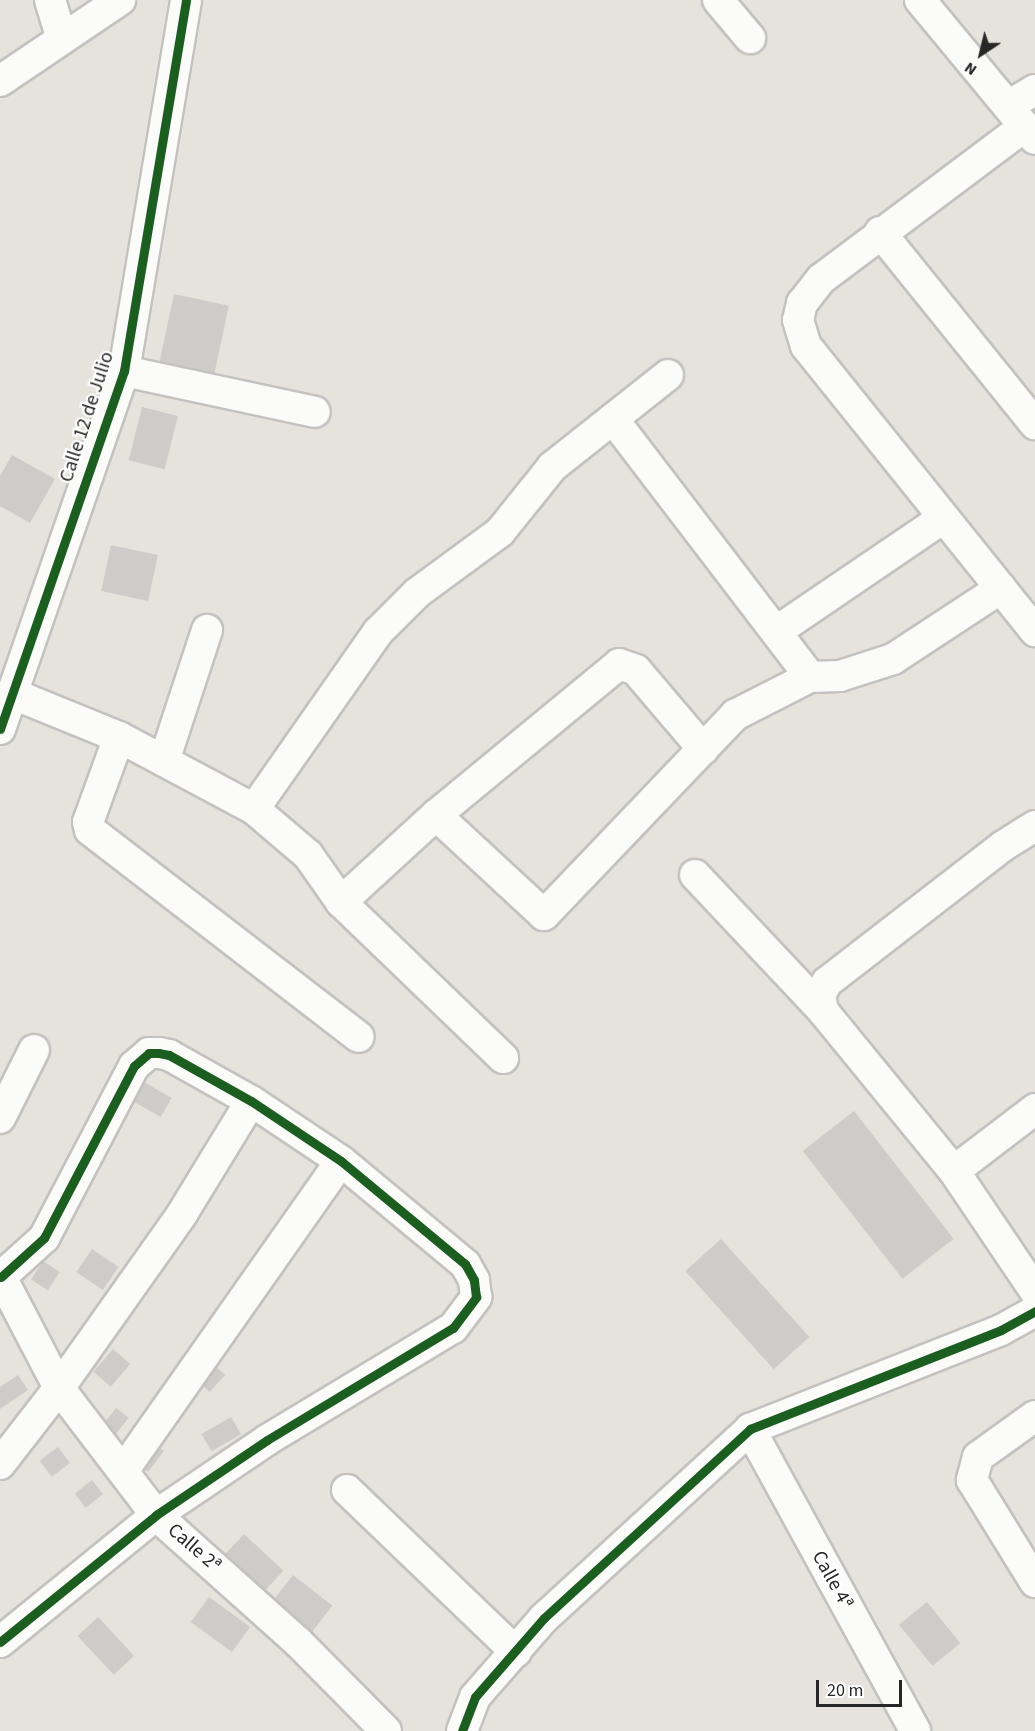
<!DOCTYPE html>
<meta charset="utf-8">
<style>
body{margin:0}
#map{position:relative;width:1035px;height:1731px;overflow:hidden;background:#e6e3dc;font-family:"Source Sans 3",sans-serif}
div>[style]{position:absolute}
[style*='--x']{left:calc(var(--x)*1px);top:calc(var(--y)*1px);width:calc(var(--w)*1px);rotate:calc(var(--a)*1deg)}
.building>*{inset:0;background:#ceccc8;transform-origin:0 0}
.roads{filter:drop-shadow(2px 0 #c3c2c1) drop-shadow(-2px 0 #c3c2c1) drop-shadow(0 2px #c3c2c1) drop-shadow(0 -2px #c3c2c1)}
.minor>*{height:30px;margin:-15px;padding:0 15px;transform-origin:15px;border-radius:15px;background:#fbfbfa}
.cycleway>*{height:9px;margin:-4.5px;padding:0 4.5px;transform-origin:4.5px;border-radius:4.5px;background:#1b5e20}
span{translate:-50% -50%;white-space:nowrap;text-align:center;line-height:1.15;-webkit-text-stroke:4.5px #fff;paint-order:stroke}
.street-label{font-size:20px;color:#272727}
.north{position:absolute;left:951px;top:24px;width:60px;height:60px;-webkit-text-stroke:4px #fff;paint-order:stroke;rotate:215deg;font-size:16px;font-weight:700;line-height:24px;text-align:center;color:#272727}
.north::after{content:'';display:block;margin:auto;width:21px;height:27px;background:#272727;clip-path:polygon(50% 0,100% 100%,50% 72%,0 100%)}
.scale{position:absolute;left:816px;top:1680px;width:86px;height:27px;box-sizing:border-box;border:3px solid #272727;border-top:0;padding-left:8px;font-size:18px;line-height:21px;white-space:nowrap;color:#272727;-webkit-text-stroke:4px #fff;paint-order:stroke}
</style>
<div id="map">
<div class="building">
<div style="left:174px;top:294px;width:56px;height:73px;rotate:12deg"></div>
<div style="left:142px;top:407px;width:37px;height:55px;rotate:14deg"></div>
<div style="clip-path:polygon(12px 455px,55px 479px,30px 523px,0 506px,0 476px)"></div>
<div style="left:111px;top:545px;width:48px;height:47px;rotate:12deg"></div>
<div style="left:137px;top:1078px;width:40px;height:22px;rotate:30deg"></div>
<div style="left:854px;top:1111px;width:162px;height:65px;rotate:52deg"></div>
<div style="left:721px;top:1239px;width:132px;height:48px;rotate:48deg"></div>
<div style="left:92px;top:1249px;width:32px;height:28px;rotate:34deg"></div>
<div style="left:43px;top:1261px;width:20px;height:22px;rotate:33deg"></div>
<div style="left:113px;top:1349px;width:23px;height:30px;rotate:41deg"></div>
<div style="left:212px;top:1363px;width:18px;height:23px;rotate:43deg"></div>
<div style="clip-path:polygon(18px 1375px,28px 1390px,0 1409px,0 1387px)"></div>
<div style="left:116px;top:1408px;width:16px;height:29px;rotate:38deg"></div>
<div style="left:231px;top:1417px;width:20px;height:34px;rotate:60deg"></div>
<div style="left:152px;top:1442px;width:15px;height:26px;rotate:37deg"></div>
<div style="left:58px;top:1447px;width:20px;height:23px;rotate:53deg"></div>
<div style="left:92px;top:1480px;width:18px;height:22px;rotate:52deg"></div>
<div style="left:244px;top:1534px;width:54px;height:27px;rotate:43deg"></div>
<div style="left:293px;top:1575px;width:50px;height:33px;rotate:38deg"></div>
<div style="left:209px;top:1597px;width:51px;height:31px;rotate:36deg"></div>
<div style="left:927px;top:1602px;width:53px;height:36px;rotate:51deg"></div>
<div style="left:98px;top:1617px;width:53px;height:28px;rotate:47deg"></div>
</div>
<div class="roads">
<div class="minor">
<div style="--x:50;--y:0;--w:38;--a:73"></div>
<div style="--x:718;--y:0;--w:50;--a:49.9"></div>
<div style="--x:920;--y:0;--w:180;--a:50.4"></div>
<div style="--x:0;--y:81;--w:145;--a:-34"></div>
<div style="--x:1008;--y:106;--w:31;--a:-31"></div>
<div style="--x:1025;--y:126;--w:255;--a:143.1"></div>
<div style="--x:821;--y:279;--w:31;--a:128"></div>
<div style="--x:802;--y:303;--w:17;--a:103"></div>
<div style="--x:798;--y:320;--w:27;--a:73"></div>
<div style="--x:806;--y:346;--w:366;--a:51.2"></div>
<div style="--x:880;--y:232;--w:247;--a:51.1"></div>
<div style="--x:124;--y:371;--w:195;--a:12.1"></div>
<div style="--x:613;--y:419;--w:325;--a:52.6"></div>
<div style="--x:777;--y:631;--w:199;--a:-34.2"></div>
<div style="--x:11;--y:693;--w:117;--a:22.2"></div>
<div style="--x:119;--y:737;--w:153;--a:28.1"></div>
<div style="--x:254;--y:809;--w:71;--a:40.4"></div>
<div style="--x:308;--y:855;--w:57;--a:54.9"></div>
<div style="--x:341;--y:902;--w:225;--a:43.9"></div>
<div style="--x:0;--y:729;--w:379;--a:-70.9"></div>
<div style="--x:124;--y:371;--w:376;--a:-80.5"></div>
<div style="--x:119;--y:737;--w:90;--a:110"></div>
<div style="--x:88;--y:822;--w:8;--a:76"></div>
<div style="--x:90;--y:830;--w:339;--a:37.6"></div>
<div style="--x:164;--y:761;--w:138;--a:-71.8"></div>
<div style="--x:254;--y:809;--w:216;--a:-55"></div>
<div style="--x:378;--y:632;--w:55;--a:-45"></div>
<div style="--x:417;--y:593;--w:103;--a:-36.3"></div>
<div style="--x:500;--y:532;--w:83;--a:-51.3"></div>
<div style="--x:552;--y:467;--w:148;--a:-38.4"></div>
<div style="--x:436;--y:815;--w:147;--a:42.8"></div>
<div style="--x:544;--y:915;--w:277;--a:-46.3"></div>
<div style="--x:735;--y:715;--w:84;--a:-26.9"></div>
<div style="--x:810;--y:677;--w:30;--a:-2"></div>
<div style="--x:840;--y:676;--w:56;--a:-17.8"></div>
<div style="--x:893;--y:659;--w:129;--a:-33.3"></div>
<div style="--x:1035;--y:826;--w:38;--a:148"></div>
<div style="--x:1003;--y:846;--w:222;--a:142.3"></div>
<div style="--x:827;--y:982;--w:15;--a:118"></div>
<div style="--x:820;--y:995;--w:16;--a:79"></div>
<div style="--x:823;--y:1011;--w:207;--a:50.7"></div>
<div style="--x:954;--y:1171;--w:145;--a:56"></div>
<div style="--x:695;--y:875;--w:187;--a:46.7"></div>
<div style="--x:341;--y:902;--w:129;--a:-42.5"></div>
<div style="--x:436;--y:815;--w:237;--a:-39.5"></div>
<div style="--x:619;--y:664;--w:18;--a:19"></div>
<div style="--x:636;--y:670;--w:104;--a:49.7"></div>
<div style="--x:0;--y:1118;--w:76;--a:-63.4"></div>
<div style="--x:954;--y:1171;--w:102;--a:-37.4"></div>
<div style="--x:0;--y:1275;--w:127;--a:62.4"></div>
<div style="--x:59;--y:1388;--w:160;--a:52.6"></div>
<div style="--x:156;--y:1515;--w:191;--a:41.8"></div>
<div style="--x:298;--y:1642;--w:125;--a:45.3"></div>
<div style="--x:1035;--y:1416;--w:70;--a:144.3"></div>
<div style="--x:978;--y:1457;--w:24;--a:105"></div>
<div style="--x:972;--y:1480;--w:120;--a:58.3"></div>
<div style="--x:750;--y:1429;--w:344;--a:61.3"></div>
<div style="--x:0;--y:1464;--w:96;--a:-52.2"></div>
<div style="--x:59;--y:1388;--w:213;--a:-54.7"></div>
<div style="--x:182;--y:1214;--w:132;--a:-58.6"></div>
<div style="--x:123;--y:1471;--w:379;--a:-54.9"></div>
<div style="--x:347;--y:1490;--w:234;--a:43.8"></div>
<div style="--x:0;--y:1642;--w:201;--a:-39.1"></div>
<div style="--x:156;--y:1515;--w:134;--a:-34"></div>
<div style="--x:267;--y:1440;--w:217;--a:-31.1"></div>
<div style="--x:453;--y:1328;--w:39;--a:-53"></div>
<div style="--x:476;--y:1297;--w:17;--a:-97"></div>
<div style="--x:474;--y:1280;--w:18;--a:-119"></div>
<div style="--x:465;--y:1264;--w:161;--a:-140.3"></div>
<div style="--x:341;--y:1161;--w:108;--a:-146.3"></div>
<div style="--x:251;--y:1101;--w:94;--a:-150.7"></div>
<div style="--x:169;--y:1055;--w:10;--a:-169"></div>
<div style="--x:159;--y:1053;--w:10;--a:180"></div>
<div style="--x:149;--y:1053;--w:20;--a:139"></div>
<div style="--x:134;--y:1066;--w:194;--a:117.6"></div>
<div style="--x:44;--y:1238;--w:58;--a:137.8"></div>
<div style="--x:462;--y:1731;--w:36;--a:-69"></div>
<div style="--x:475;--y:1697;--w:105;--a:-48.9"></div>
<div style="--x:544;--y:1618;--w:280;--a:-42.5"></div>
<div style="--x:750;--y:1429;--w:270;--a:-21.5"></div>
<div style="--x:1001;--y:1330;--w:39;--a:-29"></div>
</div>
</div>
<div class="cycleway">
<div style="--x:0;--y:729;--w:379;--a:-70.9"></div>
<div style="--x:124;--y:371;--w:376;--a:-80.5"></div>
<div style="--x:0;--y:1642;--w:201;--a:-39.1"></div>
<div style="--x:156;--y:1515;--w:134;--a:-34"></div>
<div style="--x:267;--y:1440;--w:217;--a:-31.1"></div>
<div style="--x:453;--y:1328;--w:39;--a:-53"></div>
<div style="--x:476;--y:1297;--w:17;--a:-97"></div>
<div style="--x:474;--y:1280;--w:18;--a:-119"></div>
<div style="--x:465;--y:1264;--w:161;--a:-140.3"></div>
<div style="--x:341;--y:1161;--w:108;--a:-146.3"></div>
<div style="--x:251;--y:1101;--w:94;--a:-150.7"></div>
<div style="--x:169;--y:1055;--w:10;--a:-169"></div>
<div style="--x:159;--y:1053;--w:10;--a:180"></div>
<div style="--x:149;--y:1053;--w:20;--a:139"></div>
<div style="--x:134;--y:1066;--w:194;--a:117.6"></div>
<div style="--x:44;--y:1238;--w:58;--a:137.8"></div>
<div style="--x:462;--y:1731;--w:36;--a:-69"></div>
<div style="--x:475;--y:1697;--w:105;--a:-48.9"></div>
<div style="--x:544;--y:1618;--w:280;--a:-42.5"></div>
<div style="--x:750;--y:1429;--w:270;--a:-21.5"></div>
<div style="--x:1001;--y:1330;--w:39;--a:-29"></div>
</div>
<div class="street-label">
<span style="left:87px;top:417px;rotate:-72deg">Calle 12 de Julio</span>
<span style="left:194px;top:1548px;rotate:41deg">Calle 2ª</span>
<span style="left:832px;top:1580px;rotate:61deg">Calle 4ª</span>
</div>
<div class="north">N</div>
<div class="scale">20 m</div>
</div>
